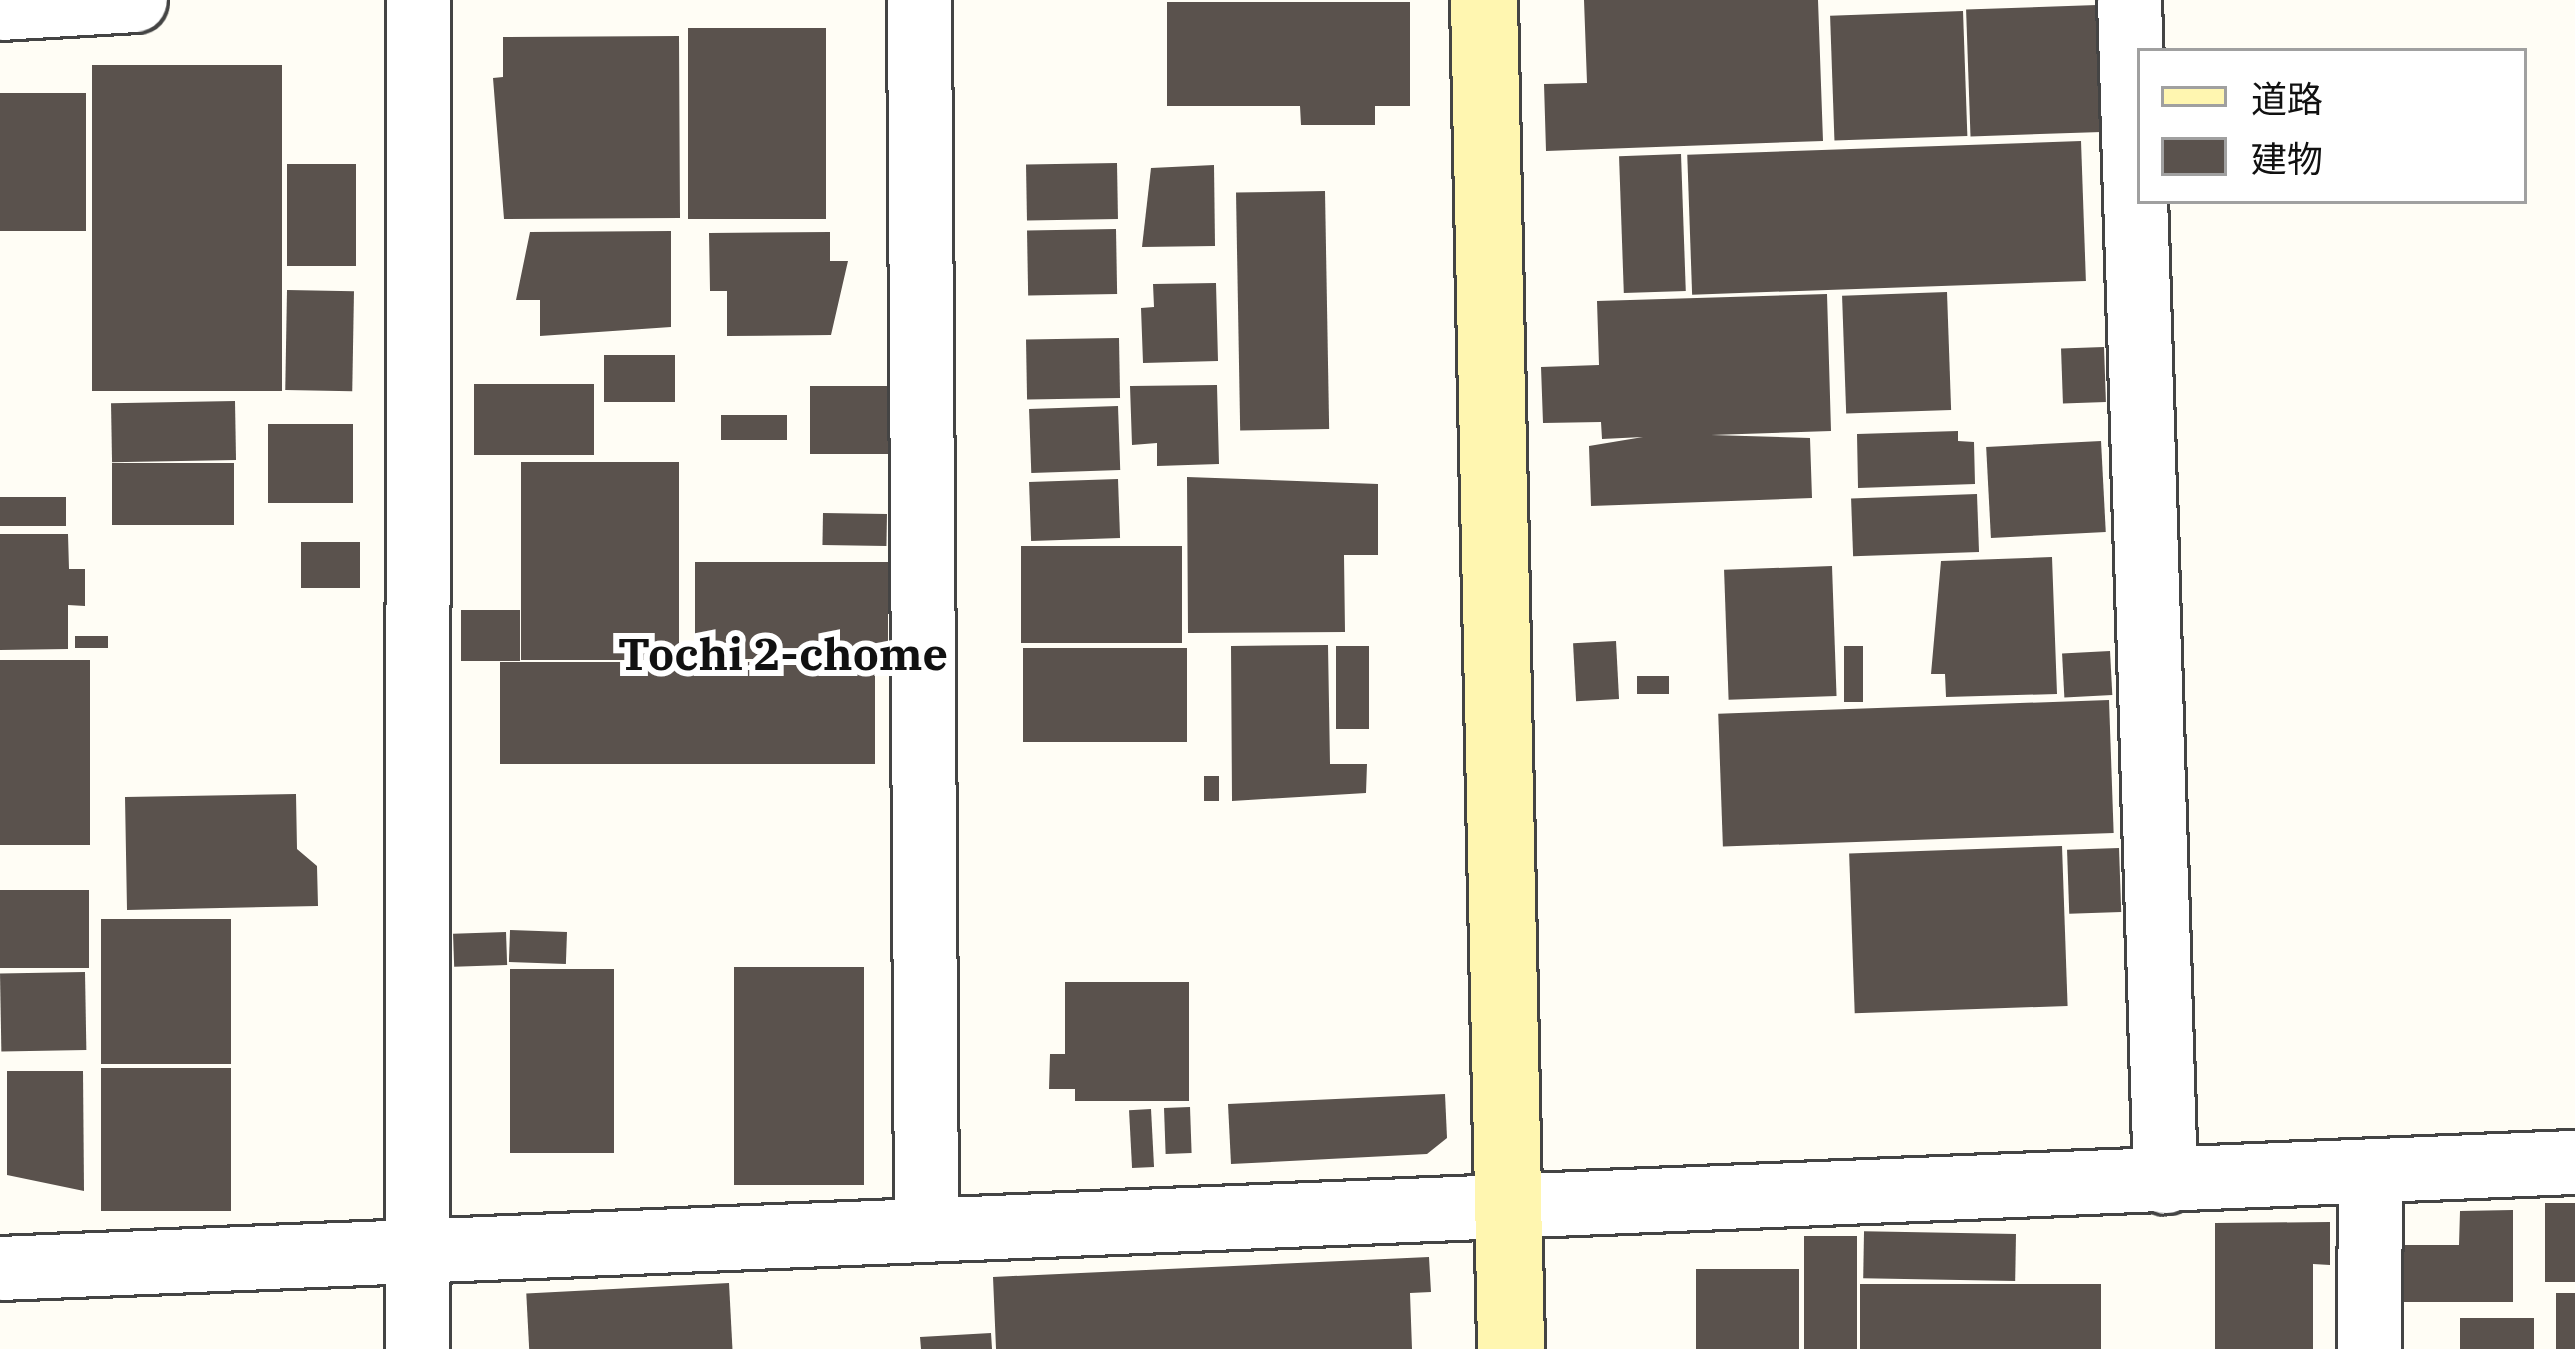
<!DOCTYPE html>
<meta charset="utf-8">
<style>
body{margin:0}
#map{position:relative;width:2575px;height:1349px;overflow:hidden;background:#fffdf5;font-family:"IBM Plex Serif","Noto Sans JP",serif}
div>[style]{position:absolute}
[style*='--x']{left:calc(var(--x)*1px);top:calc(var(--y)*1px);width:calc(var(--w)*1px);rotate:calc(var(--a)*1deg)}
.building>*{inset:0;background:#5a524d;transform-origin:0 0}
.roads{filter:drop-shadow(3px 0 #444) drop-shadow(-3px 0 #444) drop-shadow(0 3px #444) drop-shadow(0 -3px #444)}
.street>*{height:63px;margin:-31.5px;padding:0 31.5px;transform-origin:31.5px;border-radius:31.5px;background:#fff}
.secondary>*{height:66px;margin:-33px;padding:0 33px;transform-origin:33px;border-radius:33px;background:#fff6b0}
span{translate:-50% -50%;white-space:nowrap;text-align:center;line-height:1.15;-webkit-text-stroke:12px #fff;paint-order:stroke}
.neighbourhood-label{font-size:45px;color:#111;font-weight:700}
.legend{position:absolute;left:2137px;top:48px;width:390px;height:156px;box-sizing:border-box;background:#fff;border:3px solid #a0a0a0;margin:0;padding:15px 21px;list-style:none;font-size:36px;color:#111}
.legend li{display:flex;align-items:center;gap:24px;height:60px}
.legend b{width:60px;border:3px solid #a0a0a0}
</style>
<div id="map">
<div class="building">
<div style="clip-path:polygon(1584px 0,1818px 0,1823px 141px,1546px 151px,1544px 84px,1587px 83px)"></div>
<div style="clip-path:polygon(1167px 2px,1410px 2px,1410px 106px,1375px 106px,1375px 125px,1301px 125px,1300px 106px,1167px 106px)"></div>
<div style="left:2097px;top:5px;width:127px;height:131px;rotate:88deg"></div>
<div style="left:1963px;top:11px;width:125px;height:133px;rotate:88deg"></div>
<div style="left:688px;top:28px;width:138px;height:191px"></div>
<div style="clip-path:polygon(679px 36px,680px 218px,504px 219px,493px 78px,503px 77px,503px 37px)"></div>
<div style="left:92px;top:65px;width:190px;height:326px"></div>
<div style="left:86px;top:93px;width:138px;height:86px;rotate:90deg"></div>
<div style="left:2081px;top:141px;width:140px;height:394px;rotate:88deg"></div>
<div style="left:1681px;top:154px;width:137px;height:62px;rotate:88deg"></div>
<div style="left:1117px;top:163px;width:56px;height:91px;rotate:89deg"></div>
<div style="left:287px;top:164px;width:69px;height:102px"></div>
<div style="clip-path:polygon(1214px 165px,1215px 246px,1142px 247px,1151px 168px)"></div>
<div style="left:1325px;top:191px;width:238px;height:89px;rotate:89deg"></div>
<div style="left:1116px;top:229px;width:65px;height:89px;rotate:89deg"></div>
<div style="clip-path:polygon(671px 231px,671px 327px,540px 336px,540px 300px,516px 300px,530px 232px)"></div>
<div style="clip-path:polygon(830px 232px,830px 261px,848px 261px,831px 335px,727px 336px,727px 291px,710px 291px,709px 233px)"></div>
<div style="clip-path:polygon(1216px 283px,1218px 361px,1143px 363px,1141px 308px,1154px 307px,1153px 284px)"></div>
<div style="left:287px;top:290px;width:67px;height:100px;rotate:1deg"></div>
<div style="left:1947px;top:292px;width:118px;height:105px;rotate:88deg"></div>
<div style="clip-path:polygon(1827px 294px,1831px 431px,1711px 435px,1810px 438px,1812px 498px,1591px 506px,1589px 446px,1643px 437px,1602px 439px,1601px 422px,1543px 423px,1541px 367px,1599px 365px,1597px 301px)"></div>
<div style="left:1119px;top:338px;width:60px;height:93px;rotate:89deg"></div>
<div style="left:2104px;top:347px;width:55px;height:43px;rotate:88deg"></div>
<div style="left:604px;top:355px;width:71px;height:47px"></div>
<div style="left:594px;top:384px;width:71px;height:120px;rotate:90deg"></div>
<div style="clip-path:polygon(1217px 385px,1219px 464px,1157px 466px,1157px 443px,1132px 445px,1130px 386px)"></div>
<div style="left:810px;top:386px;width:79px;height:68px"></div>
<div style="left:235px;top:401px;width:59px;height:124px;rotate:89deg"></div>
<div style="left:1118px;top:406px;width:64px;height:89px;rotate:88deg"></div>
<div style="left:787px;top:415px;width:25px;height:66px;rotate:90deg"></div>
<div style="left:353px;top:424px;width:79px;height:85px;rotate:90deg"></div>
<div style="clip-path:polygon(1958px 431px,1958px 441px,1974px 442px,1975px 484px,1858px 488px,1857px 434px)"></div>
<div style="left:2101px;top:441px;width:91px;height:115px;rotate:87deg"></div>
<div style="left:521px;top:462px;width:158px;height:198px"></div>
<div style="left:234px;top:463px;width:62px;height:122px;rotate:90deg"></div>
<div style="clip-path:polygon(1187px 477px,1378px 484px,1378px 555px,1344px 555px,1345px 632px,1188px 633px)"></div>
<div style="left:1118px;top:479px;width:59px;height:89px;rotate:88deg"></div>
<div style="left:1977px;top:494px;width:58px;height:126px;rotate:88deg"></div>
<div style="left:0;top:497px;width:66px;height:29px"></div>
<div style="left:823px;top:513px;width:64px;height:32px;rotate:1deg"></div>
<div style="clip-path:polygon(0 534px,68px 534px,69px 569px,85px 569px,85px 606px,68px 605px,68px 649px,0 650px)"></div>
<div style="left:360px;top:542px;width:46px;height:59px;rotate:90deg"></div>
<div style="left:1021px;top:546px;width:161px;height:97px"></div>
<div style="clip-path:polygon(2052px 557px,2057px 694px,1946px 697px,1945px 674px,1931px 674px,1941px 561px)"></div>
<div style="left:888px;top:562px;width:97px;height:193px;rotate:90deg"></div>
<div style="left:1832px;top:566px;width:130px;height:108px;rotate:88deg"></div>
<div style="left:520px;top:610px;width:51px;height:59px;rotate:90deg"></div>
<div style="left:108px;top:636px;width:12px;height:33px;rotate:90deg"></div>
<div style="left:1616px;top:641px;width:58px;height:43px;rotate:87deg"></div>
<div style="clip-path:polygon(1328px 645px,1330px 764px,1367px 764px,1366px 793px,1232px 801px,1231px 646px)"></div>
<div style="left:1336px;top:646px;width:33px;height:83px"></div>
<div style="left:1844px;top:646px;width:19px;height:56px"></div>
<div style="left:1187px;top:648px;width:94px;height:164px;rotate:90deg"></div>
<div style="left:2110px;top:651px;width:44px;height:48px;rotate:87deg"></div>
<div style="left:0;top:660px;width:90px;height:185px"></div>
<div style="left:875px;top:662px;width:102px;height:375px;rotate:90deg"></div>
<div style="left:1669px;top:676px;width:18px;height:32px;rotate:90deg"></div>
<div style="left:2109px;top:700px;width:133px;height:391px;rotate:88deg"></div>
<div style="left:1204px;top:776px;width:15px;height:25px"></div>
<div style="clip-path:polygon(296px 794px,297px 849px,317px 866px,318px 906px,127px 910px,125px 797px)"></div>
<div style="left:2062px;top:846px;width:160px;height:213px;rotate:88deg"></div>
<div style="left:2119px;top:848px;width:64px;height:52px;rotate:88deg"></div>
<div style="left:0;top:890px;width:89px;height:78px"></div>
<div style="left:101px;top:919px;width:130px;height:145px"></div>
<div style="left:506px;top:932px;width:33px;height:53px;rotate:88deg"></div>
<div style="left:567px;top:932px;width:32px;height:57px;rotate:92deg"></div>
<div style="left:864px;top:967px;width:218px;height:130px;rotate:90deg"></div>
<div style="left:510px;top:969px;width:104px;height:184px"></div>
<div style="left:85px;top:972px;width:78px;height:85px;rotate:89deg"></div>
<div style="clip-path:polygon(1065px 982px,1189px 982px,1189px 1101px,1075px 1101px,1075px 1089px,1049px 1089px,1050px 1054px,1065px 1054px)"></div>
<div style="left:101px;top:1068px;width:130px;height:143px"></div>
<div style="clip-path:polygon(7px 1071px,83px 1071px,84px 1191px,7px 1175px)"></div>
<div style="clip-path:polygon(1445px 1094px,1447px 1138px,1427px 1154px,1231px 1164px,1228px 1104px)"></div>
<div style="left:1190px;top:1107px;width:46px;height:26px;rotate:88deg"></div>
<div style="left:1151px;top:1109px;width:58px;height:22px;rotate:87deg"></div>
<div style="left:2545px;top:1203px;width:30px;height:79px"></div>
<div style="clip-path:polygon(2513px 1210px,2513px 1302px,2403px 1302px,2404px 1245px,2459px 1245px,2460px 1211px)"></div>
<div style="clip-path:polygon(2330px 1222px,2330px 1265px,2313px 1264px,2313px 1349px,2215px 1349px,2215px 1223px)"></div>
<div style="left:2016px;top:1234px;width:47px;height:152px;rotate:91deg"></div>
<div style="left:1804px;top:1236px;width:53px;height:113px"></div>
<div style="clip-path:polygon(1429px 1257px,1431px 1292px,1410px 1293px,1412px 1349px,996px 1349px,993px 1277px)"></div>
<div style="left:1696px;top:1269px;width:103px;height:80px"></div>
<div style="left:729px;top:1283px;width:66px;height:203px;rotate:87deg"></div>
<div style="left:1860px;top:1284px;width:241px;height:65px"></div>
<div style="left:2556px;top:1293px;width:19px;height:56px"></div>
<div style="left:2460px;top:1318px;width:74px;height:31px"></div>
<div style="clip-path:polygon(991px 1333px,992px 1349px,921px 1349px,920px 1337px)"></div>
</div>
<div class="roads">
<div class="street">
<div style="--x:919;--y:0;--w:1230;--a:89.67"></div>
<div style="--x:2129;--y:0;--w:1182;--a:88.25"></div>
<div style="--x:0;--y:8;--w:135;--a:-3.4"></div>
<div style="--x:0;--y:1268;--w:2577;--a:-2.36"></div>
<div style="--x:417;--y:1349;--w:1349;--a:-89.96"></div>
<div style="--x:2369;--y:1349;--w:177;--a:-89.7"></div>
</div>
<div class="secondary">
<div style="--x:1484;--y:0;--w:1349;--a:88.85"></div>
</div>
</div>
<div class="neighbourhood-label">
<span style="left:783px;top:654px">Tochi 2-chome</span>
</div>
<ul class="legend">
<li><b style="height:15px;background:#fff6b0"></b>道路</li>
<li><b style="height:33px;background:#5a524d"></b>建物</li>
</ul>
</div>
